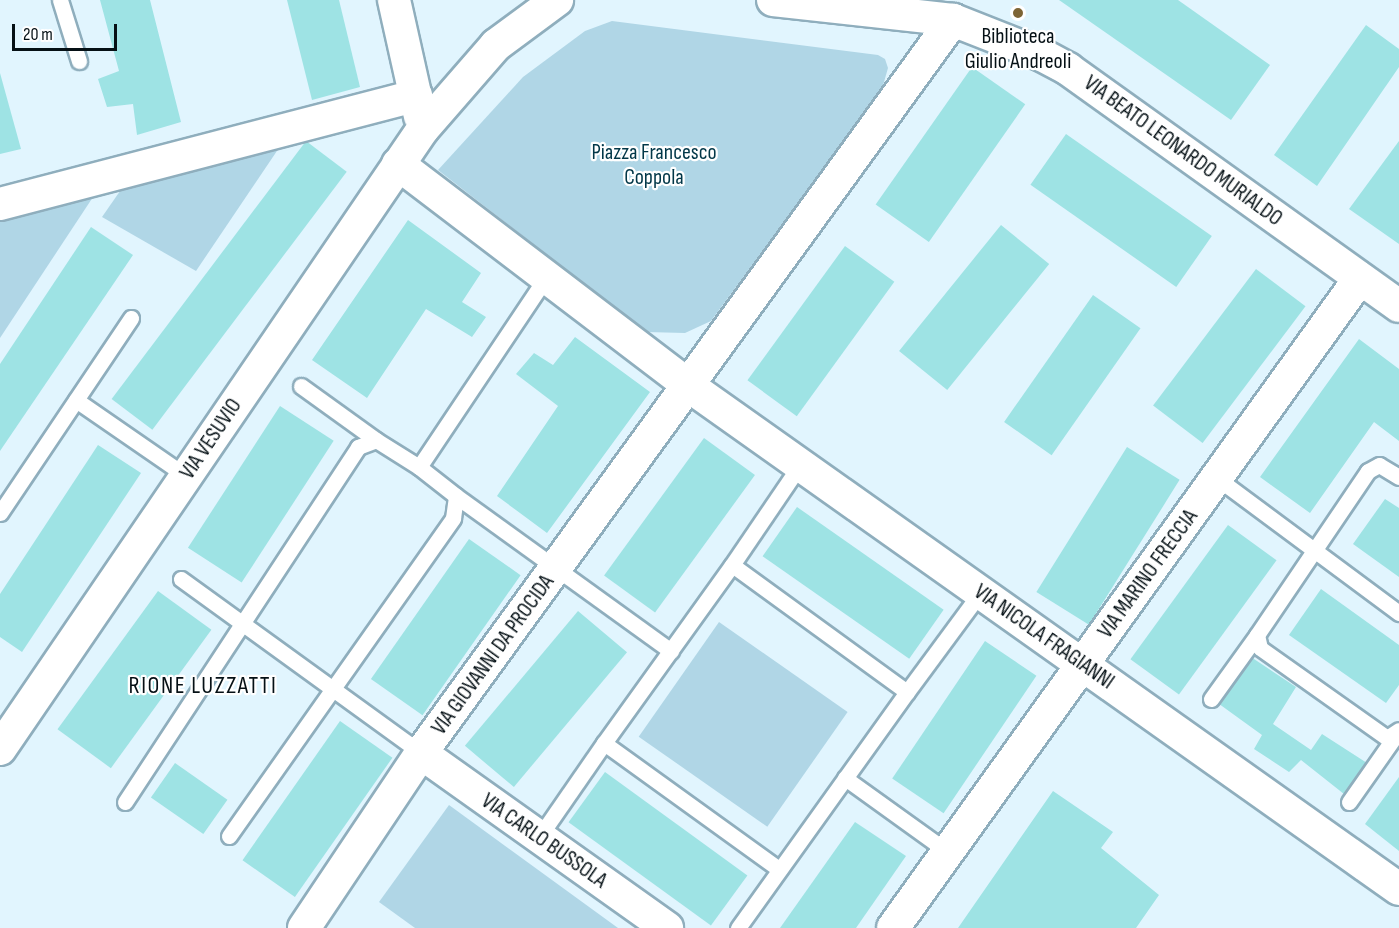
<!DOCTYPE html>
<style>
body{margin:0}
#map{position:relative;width:1399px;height:928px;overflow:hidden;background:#e1f5fe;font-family:"Sofia Sans Condensed",sans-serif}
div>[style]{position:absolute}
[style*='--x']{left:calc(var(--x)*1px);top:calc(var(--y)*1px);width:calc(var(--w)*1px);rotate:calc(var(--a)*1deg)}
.green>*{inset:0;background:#b0d6e6;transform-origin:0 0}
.building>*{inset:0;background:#9ee3e4;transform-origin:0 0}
.roads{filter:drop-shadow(2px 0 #8faebd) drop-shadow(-2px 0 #8faebd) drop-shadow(0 2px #8faebd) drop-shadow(0 -2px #8faebd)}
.lane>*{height:15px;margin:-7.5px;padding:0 7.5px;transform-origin:7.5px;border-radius:7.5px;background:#fff}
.street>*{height:32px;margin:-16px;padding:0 16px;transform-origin:16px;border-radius:16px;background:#fff}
.dots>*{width:16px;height:16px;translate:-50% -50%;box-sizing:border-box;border:3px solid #fff;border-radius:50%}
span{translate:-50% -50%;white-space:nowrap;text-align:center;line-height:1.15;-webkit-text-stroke:4.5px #fff;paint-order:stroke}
.poi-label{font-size:22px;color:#051015}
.street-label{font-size:22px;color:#051015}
.park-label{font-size:22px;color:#023748}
.neighbourhood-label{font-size:24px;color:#051015;letter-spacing:1.5px}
.scale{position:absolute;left:12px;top:24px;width:105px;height:27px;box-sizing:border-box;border:3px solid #051015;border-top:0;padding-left:8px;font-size:18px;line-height:21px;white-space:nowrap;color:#051015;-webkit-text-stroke:4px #fff;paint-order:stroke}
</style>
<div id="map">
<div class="green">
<div style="clip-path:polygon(612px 21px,878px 55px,885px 59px,888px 68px,882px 89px,711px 321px,685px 333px,646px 332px,438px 170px,523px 77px,585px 31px)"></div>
<div style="clip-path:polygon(283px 142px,196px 271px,102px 217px,127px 181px)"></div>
<div style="clip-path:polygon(97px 191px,0 338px,0 213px)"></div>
<div style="left:719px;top:622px;width:157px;height:140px;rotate:35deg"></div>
<div style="clip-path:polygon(449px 805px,618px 928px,415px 928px,379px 902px)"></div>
</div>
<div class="building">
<div style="clip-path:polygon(100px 0,150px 0,181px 122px,137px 135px,133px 104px,107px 107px,98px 79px,119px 71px)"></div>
<div style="clip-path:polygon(287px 0,339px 0,360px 87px,312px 100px)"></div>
<div style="clip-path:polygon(1059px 0,1178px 0,1270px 65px,1231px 120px)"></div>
<div style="clip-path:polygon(1366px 25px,1399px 49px,1399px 67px,1317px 186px,1274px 155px)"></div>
<div style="left:972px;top:67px;width:65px;height:168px;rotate:35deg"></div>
<div style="clip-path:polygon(0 73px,21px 149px,0 154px)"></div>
<div style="left:1066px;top:134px;width:178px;height:62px;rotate:35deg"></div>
<div style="left:306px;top:141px;width:51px;height:323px;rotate:37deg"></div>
<div style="clip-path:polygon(1399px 141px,1399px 244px,1349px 209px)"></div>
<div style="clip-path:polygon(408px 220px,481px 273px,462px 302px,486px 317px,472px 337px,426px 309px,367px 398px,312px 360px)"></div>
<div style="left:1001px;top:225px;width:62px;height:162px;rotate:39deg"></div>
<div style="clip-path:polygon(91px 227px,133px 255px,0 451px,0 364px)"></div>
<div style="left:845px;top:246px;width:61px;height:166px;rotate:36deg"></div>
<div style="left:1256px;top:269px;width:62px;height:171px;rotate:37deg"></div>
<div style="left:1093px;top:295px;width:58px;height:155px;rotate:35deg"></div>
<div style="clip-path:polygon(575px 337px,650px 392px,547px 533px,497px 496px,558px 406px,516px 374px,534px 353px,553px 365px)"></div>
<div style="clip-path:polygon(1359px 339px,1399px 369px,1399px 441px,1374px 422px,1310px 513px,1260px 477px)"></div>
<div style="left:280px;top:406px;width:64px;height:169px;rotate:33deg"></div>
<div style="left:704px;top:438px;width:63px;height:170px;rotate:36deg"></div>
<div style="clip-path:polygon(98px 445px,141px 473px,22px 652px,0 637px,0 594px)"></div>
<div style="left:1127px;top:447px;width:62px;height:171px;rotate:32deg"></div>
<div style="clip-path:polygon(1385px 499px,1399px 508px,1399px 577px,1353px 544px)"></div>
<div style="left:797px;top:507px;width:179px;height:60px;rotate:35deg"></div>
<div style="left:1228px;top:525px;width:60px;height:166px;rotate:36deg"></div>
<div style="left:469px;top:539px;width:63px;height:171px;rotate:35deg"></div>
<div style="clip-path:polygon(1321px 589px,1399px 645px,1399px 685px,1386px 703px,1289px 635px)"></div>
<div style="left:158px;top:591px;width:66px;height:171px;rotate:36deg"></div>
<div style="left:578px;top:611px;width:64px;height:176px;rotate:40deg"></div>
<div style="left:985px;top:641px;width:62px;height:166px;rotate:34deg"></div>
<div style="clip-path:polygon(1248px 655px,1296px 687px,1273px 724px,1311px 750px,1322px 734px,1367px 763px,1344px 794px,1301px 760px,1289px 772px,1254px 749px,1262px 735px,1215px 701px)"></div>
<div style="left:340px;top:721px;width:64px;height:170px;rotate:35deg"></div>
<div style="left:175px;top:763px;width:64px;height:42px;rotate:35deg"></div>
<div style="left:605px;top:772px;width:176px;height:62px;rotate:36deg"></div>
<div style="clip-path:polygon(1399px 777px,1399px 851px,1365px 824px)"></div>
<div style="clip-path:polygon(1053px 791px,1113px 832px,1101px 848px,1159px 895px,1136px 928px,958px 928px)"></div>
<div style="clip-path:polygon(855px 822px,906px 856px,856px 928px,780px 928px)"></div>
</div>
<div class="roads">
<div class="lane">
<div style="--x:60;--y:0;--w:64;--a:72.7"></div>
<div style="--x:301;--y:386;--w:92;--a:35.8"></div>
<div style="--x:76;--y:400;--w:134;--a:34.6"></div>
<div style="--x:1399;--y:477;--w:23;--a:-149"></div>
<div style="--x:1379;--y:465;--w:13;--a:151"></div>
<div style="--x:1368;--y:471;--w:198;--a:124.1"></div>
<div style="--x:1257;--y:635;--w:13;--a:77"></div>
<div style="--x:1260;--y:648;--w:156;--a:35.3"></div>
<div style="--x:1387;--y:738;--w:14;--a:-34"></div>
<div style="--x:1217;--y:478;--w:227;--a:36.6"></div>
<div style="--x:456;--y:496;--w:265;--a:35.8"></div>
<div style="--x:0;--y:513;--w:235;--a:-56.1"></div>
<div style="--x:732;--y:565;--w:121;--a:-55.8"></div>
<div style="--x:181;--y:579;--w:296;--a:35.9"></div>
<div style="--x:907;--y:692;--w:123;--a:-53.6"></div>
<div style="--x:1211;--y:699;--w:79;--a:-54.3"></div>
<div style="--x:845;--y:778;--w:127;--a:35.7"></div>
<div style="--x:125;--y:802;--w:425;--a:-56.7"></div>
<div style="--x:358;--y:447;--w:19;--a:-21"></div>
<div style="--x:376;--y:440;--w:51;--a:32.1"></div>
<div style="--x:419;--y:467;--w:229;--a:-56.2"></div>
<div style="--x:1349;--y:802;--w:82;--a:-55"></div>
<div style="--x:229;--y:836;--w:389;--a:-54.8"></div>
<div style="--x:453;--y:518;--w:22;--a:-82"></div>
<div style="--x:456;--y:496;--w:47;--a:-141.9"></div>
<div style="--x:539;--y:837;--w:114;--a:-55.3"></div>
<div style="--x:738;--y:928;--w:290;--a:-54.4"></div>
<div style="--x:907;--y:692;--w:216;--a:-144"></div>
<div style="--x:732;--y:565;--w:219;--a:125.7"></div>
<div style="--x:604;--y:743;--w:216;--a:35.8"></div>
</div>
<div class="street">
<div style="--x:394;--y:0;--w:119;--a:77.4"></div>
<div style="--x:773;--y:0;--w:181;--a:6.3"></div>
<div style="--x:953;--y:20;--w:96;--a:21.5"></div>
<div style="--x:1042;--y:55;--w:30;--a:28"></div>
<div style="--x:1068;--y:69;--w:407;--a:35.6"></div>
<div style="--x:398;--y:164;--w:366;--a:37.3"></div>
<div style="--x:689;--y:386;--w:870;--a:35.32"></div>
<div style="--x:0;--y:204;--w:430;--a:-14.6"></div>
<div style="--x:0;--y:749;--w:751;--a:-55.7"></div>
<div style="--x:423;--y:129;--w:111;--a:-49"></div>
<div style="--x:496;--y:45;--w:76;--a:-36.4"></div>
<div style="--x:421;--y:753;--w:302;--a:35.4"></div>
<div style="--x:304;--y:928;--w:211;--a:-56.2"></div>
<div style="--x:421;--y:753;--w:906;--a:-54.03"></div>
<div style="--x:893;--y:928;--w:800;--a:-54.3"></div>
</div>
</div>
<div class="dots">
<div style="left:1018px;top:13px;background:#7d6435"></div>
</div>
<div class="poi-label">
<span style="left:1018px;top:49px">Biblioteca<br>Giulio Andreoli</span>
</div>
<div class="street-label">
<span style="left:1183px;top:151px;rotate:36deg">VIA BEATO LEONARDO MURIALDO</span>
<span style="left:211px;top:439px;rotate:-56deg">VIA VESUVIO</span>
<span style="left:1148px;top:574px;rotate:-54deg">VIA MARINO FRECCIA</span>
<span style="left:1044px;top:637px;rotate:35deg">VIA NICOLA FRAGIANNI</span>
<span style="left:493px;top:655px;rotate:-54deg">VIA GIOVANNI DA PROCIDA</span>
<span style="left:544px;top:841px;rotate:35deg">VIA CARLO BUSSOLA</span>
</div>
<div class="park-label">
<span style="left:654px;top:165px">Piazza Francesco<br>Coppola</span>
</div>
<div class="neighbourhood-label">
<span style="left:203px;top:686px">RIONE LUZZATTI</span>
</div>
<div class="scale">20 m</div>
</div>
